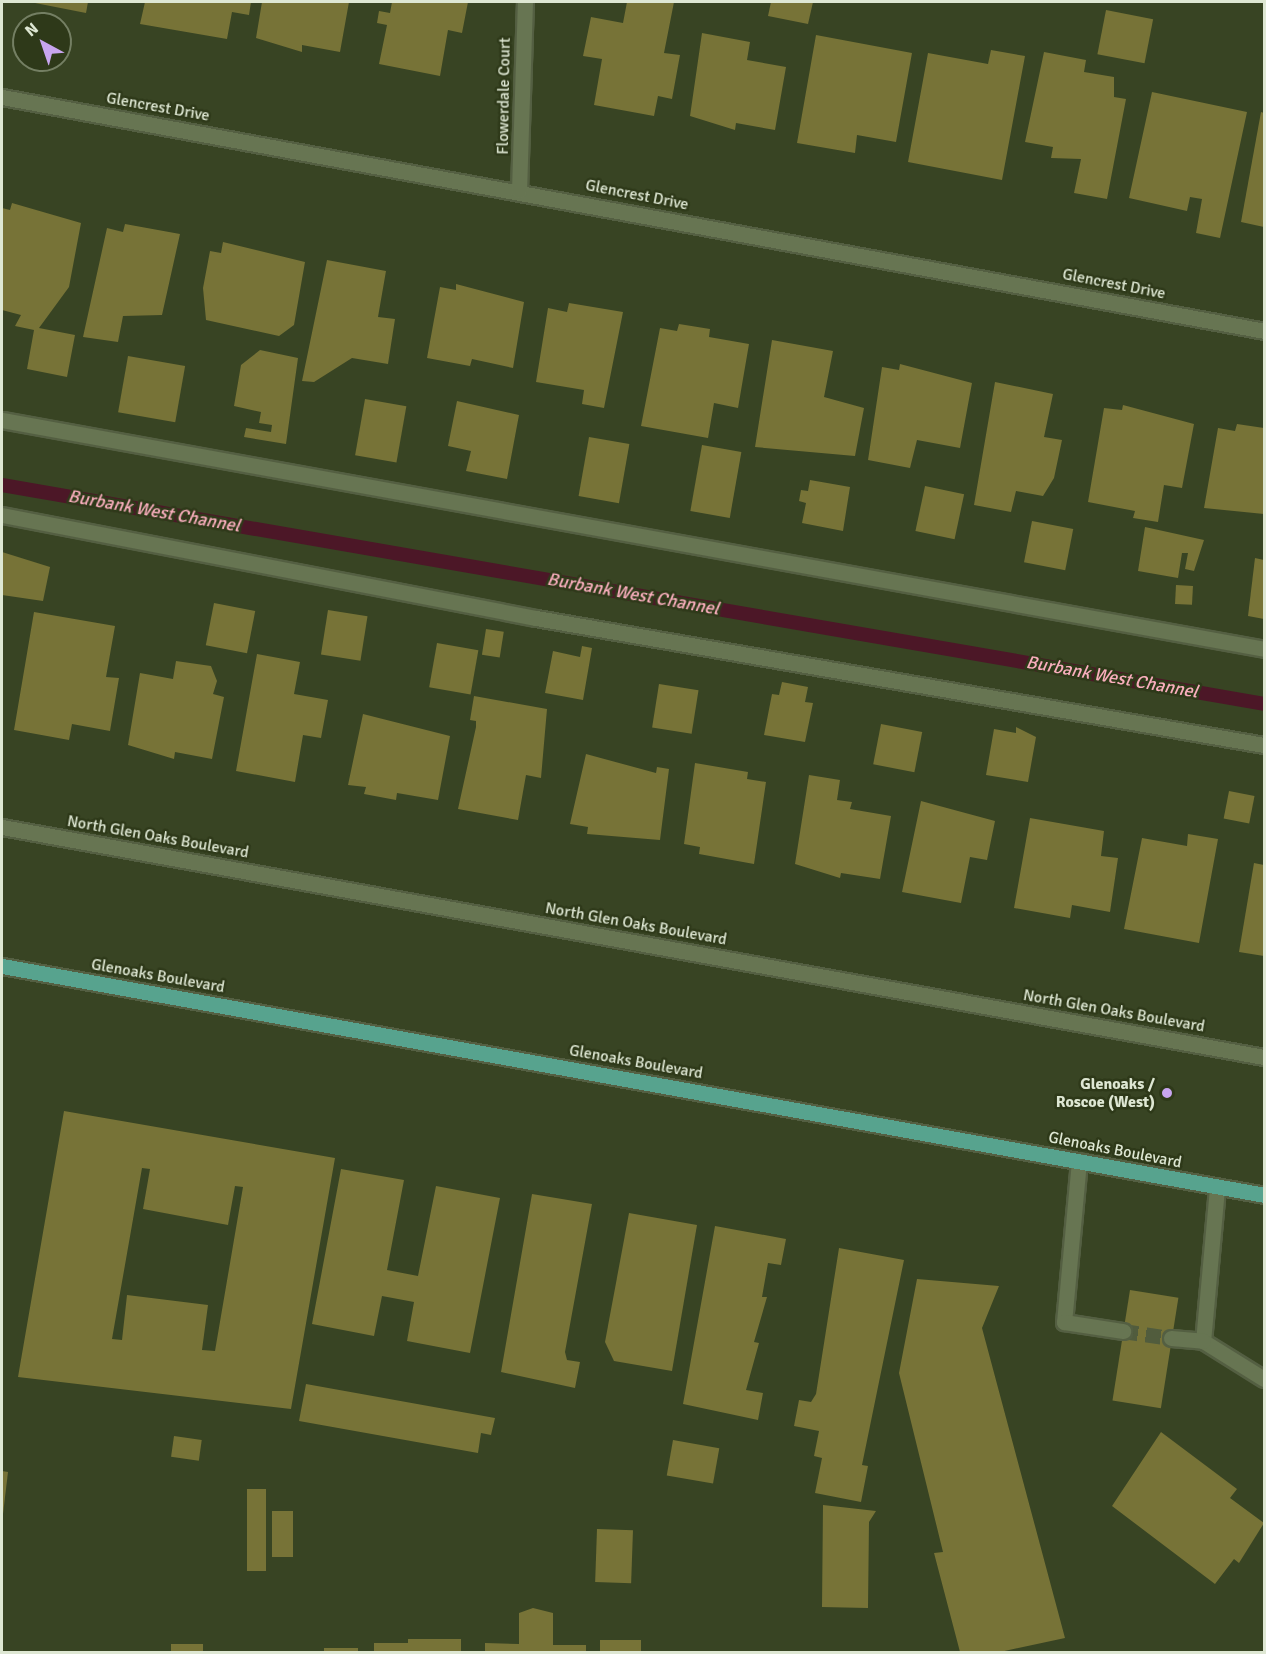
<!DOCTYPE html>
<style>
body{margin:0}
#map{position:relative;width:1266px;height:1654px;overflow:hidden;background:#384423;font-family:Signika,sans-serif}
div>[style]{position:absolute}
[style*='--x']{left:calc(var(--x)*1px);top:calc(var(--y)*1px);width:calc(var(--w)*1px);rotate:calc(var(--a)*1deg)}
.stream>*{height:14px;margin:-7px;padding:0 7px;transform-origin:7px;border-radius:7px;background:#4c1727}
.building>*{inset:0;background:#777337;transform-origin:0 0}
.minor-tunnel>*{height:15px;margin-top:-7.5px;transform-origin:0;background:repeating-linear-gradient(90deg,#515c3d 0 15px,transparent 0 23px)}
.roads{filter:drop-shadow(2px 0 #545f42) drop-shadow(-2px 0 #545f42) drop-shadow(0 2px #545f42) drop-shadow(0 -2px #545f42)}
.minor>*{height:15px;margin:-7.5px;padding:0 7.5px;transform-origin:7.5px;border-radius:7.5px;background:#677552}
.major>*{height:15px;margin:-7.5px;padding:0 7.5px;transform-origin:7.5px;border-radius:7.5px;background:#57a38e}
.dots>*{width:16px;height:16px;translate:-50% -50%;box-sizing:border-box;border:3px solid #2e3919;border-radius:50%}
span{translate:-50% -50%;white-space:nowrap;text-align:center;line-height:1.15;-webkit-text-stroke:5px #2e3919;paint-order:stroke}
.street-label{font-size:16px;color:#dee7d3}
.poi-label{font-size:16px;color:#dee7d3;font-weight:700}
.right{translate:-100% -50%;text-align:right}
.water-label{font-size:18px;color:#f9aebd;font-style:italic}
.frame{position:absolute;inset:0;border:3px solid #dee7d3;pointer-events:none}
.north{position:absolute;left:12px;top:12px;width:60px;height:60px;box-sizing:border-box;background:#2e3919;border:2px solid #747f63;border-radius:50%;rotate:320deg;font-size:16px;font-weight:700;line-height:24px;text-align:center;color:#dee7d3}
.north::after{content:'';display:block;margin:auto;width:21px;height:27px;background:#c8a5ef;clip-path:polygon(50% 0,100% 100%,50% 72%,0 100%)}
</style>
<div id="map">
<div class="stream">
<div style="--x:2;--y:485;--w:1281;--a:9.84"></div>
</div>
<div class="building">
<div style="clip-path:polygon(30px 2px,88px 2px,86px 13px)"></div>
<div style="clip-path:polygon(145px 2px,251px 2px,249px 15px,232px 12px,227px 39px,140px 24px)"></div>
<div style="clip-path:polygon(262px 2px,349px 2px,340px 52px,302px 45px,302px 52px,256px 38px)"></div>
<div style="clip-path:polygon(392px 2px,468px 2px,462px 33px,448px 30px,440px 76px,379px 64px,387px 25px,377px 23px,379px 11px,390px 13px)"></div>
<div style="clip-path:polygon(627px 2px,674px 2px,664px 53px,680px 55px,672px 99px,658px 96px,654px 116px,594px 105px,602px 59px,583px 56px,591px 17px,623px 23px)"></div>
<div style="clip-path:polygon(771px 2px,813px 2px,808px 24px,768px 16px)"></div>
<div style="left:1106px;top:10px;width:48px;height:45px;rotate:11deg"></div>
<div style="clip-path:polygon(702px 33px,750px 42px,747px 60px,786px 67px,775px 130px,736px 123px,735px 130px,690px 116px)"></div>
<div style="clip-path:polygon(816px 35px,912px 53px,896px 142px,857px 135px,855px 153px,797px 143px)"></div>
<div style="clip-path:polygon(991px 50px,1025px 56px,1002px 180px,908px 162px,928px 53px,988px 64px)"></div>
<div style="clip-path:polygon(1044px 52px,1086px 60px,1084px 72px,1114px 77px,1114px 97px,1126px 99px,1107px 199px,1074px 193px,1081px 159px,1051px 158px,1053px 147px,1025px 142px)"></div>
<div style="clip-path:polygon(1152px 92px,1247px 112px,1220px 238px,1196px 233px,1202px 199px,1190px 197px,1187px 211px,1129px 198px)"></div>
<div style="clip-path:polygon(1261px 112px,1264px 113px,1264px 227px,1241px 222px)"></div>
<div style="clip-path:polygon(12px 203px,81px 223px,69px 287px,39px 328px,75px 335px,67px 377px,27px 369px,34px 330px,15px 326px,21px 315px,2px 310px,2px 208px,10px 210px)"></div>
<div style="clip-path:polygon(125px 224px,180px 234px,162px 315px,123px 316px,118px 342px,83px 337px,107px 228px,123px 232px)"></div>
<div style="clip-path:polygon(223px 242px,305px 262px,294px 325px,279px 336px,206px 320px,203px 288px,210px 251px,221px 253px)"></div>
<div style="clip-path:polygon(327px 260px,386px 271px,378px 317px,395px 319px,388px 364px,352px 358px,314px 382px,302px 381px)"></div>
<div style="clip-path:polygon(456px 284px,524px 302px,513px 368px,472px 359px,470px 366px,427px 358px,440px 287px,456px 290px)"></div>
<div style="clip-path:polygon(569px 303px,623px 312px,604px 408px,582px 404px,584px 390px,536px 382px,548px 308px,567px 312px)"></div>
<div style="clip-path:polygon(679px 324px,710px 329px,709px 337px,749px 344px,738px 408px,714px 403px,708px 438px,641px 426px,660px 328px,677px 331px)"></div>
<div style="clip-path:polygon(772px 340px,833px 351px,824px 397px,864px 408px,855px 456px,755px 447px)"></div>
<div style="clip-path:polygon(260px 350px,298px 358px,286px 444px,244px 437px,246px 428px,271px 432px,272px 425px,259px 423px,261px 412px,234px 406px,241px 365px)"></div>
<div style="left:128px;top:356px;width:58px;height:57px;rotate:10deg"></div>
<div style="clip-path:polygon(900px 364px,972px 383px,960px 448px,917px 440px,910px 468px,868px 460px,882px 367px,899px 370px)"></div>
<div style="clip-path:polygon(995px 382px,1053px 394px,1044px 437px,1062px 440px,1054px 478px,1043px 496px,1016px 491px,1011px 512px,974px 505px)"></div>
<div style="left:365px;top:399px;width:42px;height:57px;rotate:10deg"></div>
<div style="clip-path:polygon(457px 401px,519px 415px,507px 479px,466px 471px,471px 451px,448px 446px)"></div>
<div style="clip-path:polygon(1123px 405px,1194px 424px,1182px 488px,1164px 485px,1158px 522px,1133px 518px,1135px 511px,1088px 502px,1104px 408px,1122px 410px)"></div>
<div style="clip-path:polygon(1237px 424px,1264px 428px,1264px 514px,1204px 508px,1218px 428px,1235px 431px)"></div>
<div style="left:589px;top:437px;width:41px;height:60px;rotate:10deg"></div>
<div style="left:702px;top:445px;width:40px;height:67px;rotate:10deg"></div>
<div style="clip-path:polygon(810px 480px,850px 487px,843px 531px,802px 523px,806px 503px,799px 501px,801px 490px,808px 491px)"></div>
<div style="left:925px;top:486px;width:40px;height:46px;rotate:12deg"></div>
<div style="left:1032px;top:521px;width:42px;height:42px;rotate:11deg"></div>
<div style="clip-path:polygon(1145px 527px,1204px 540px,1194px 571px,1185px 569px,1188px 553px,1182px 553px,1178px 578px,1138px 571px)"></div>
<div style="clip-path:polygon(2px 552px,50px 567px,43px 601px,2px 595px)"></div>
<div style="clip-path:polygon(1255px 558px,1264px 560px,1264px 619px,1248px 616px)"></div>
<div style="left:1176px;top:585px;width:17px;height:19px;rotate:3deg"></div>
<div style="left:214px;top:603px;width:42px;height:43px;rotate:11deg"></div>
<div style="left:328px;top:610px;width:40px;height:45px;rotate:9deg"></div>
<div style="clip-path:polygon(34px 612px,115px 626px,106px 677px,119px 678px,110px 731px,72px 724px,69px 740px,14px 730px)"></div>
<div style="left:486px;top:629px;width:18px;height:26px;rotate:9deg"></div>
<div style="left:437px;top:643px;width:42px;height:45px;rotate:10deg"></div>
<div style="clip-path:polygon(582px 646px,592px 648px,583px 700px,545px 693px,553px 651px,580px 657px)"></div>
<div style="clip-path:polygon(257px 654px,300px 662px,294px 694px,328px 700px,321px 738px,303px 735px,295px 782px,236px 771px)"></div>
<div style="clip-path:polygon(176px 661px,211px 666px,217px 681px,213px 694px,224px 697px,212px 759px,175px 752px,174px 759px,128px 745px,140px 673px,173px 679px)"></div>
<div style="clip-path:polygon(782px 682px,808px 687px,805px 702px,813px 703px,805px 742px,764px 735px,772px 694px,779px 695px)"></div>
<div style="left:659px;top:684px;width:40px;height:44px;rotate:9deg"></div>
<div style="clip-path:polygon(474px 696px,547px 709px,541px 778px,526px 775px,518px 820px,458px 809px,476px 727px,476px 721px,470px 720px)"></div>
<div style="clip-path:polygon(363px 714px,450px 736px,438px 800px,397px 793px,396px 800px,364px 794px,366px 787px,348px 785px)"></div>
<div style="left:881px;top:724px;width:42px;height:41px;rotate:11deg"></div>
<div style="clip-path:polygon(1016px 727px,1036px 737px,1028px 782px,986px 775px,994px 729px,1016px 733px)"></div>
<div style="clip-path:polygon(586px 754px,656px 773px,657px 767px,669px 769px,660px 840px,587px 834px,588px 827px,570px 824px)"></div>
<div style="clip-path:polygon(695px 763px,748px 772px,747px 779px,766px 782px,754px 864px,699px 854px,700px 847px,684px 844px)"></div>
<div style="clip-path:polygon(809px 775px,840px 780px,837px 800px,852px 802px,850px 809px,891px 816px,880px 879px,841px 873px,840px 878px,795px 864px)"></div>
<div style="left:1229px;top:791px;width:26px;height:28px;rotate:11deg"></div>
<div style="clip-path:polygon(921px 801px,995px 821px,987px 860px,970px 857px,961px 903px,902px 892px)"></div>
<div style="clip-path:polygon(1030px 818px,1104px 831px,1101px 856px,1118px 858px,1110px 912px,1072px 905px,1070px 918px,1014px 908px)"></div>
<div style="clip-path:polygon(1188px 834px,1218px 839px,1199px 943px,1124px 929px,1142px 838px,1187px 846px)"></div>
<div style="clip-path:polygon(1254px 863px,1264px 865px,1264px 956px,1239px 952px)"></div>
<div style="clip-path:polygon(evenodd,64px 1111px,335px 1158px,291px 1409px,18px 1377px,64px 1111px,142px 1168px,150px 1169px,143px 1209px,228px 1225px,235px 1186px,243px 1187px,215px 1351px,202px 1350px,208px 1305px,127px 1295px,122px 1340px,112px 1339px,142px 1168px)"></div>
<div style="clip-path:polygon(341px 1169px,404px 1180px,387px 1270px,418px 1276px,436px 1186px,500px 1198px,470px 1353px,407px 1341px,414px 1302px,382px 1296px,374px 1336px,312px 1324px)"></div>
<div style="clip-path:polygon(532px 1194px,592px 1204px,565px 1352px,567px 1360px,580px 1362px,575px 1388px,501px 1372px)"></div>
<div style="clip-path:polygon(629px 1213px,697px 1225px,672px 1371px,614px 1361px,605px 1342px)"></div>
<div style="clip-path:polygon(715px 1226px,786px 1239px,781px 1265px,768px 1263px,762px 1297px,767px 1297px,754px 1342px,759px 1343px,746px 1390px,763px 1393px,758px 1420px,683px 1404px)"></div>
<div style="clip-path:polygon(839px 1248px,904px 1260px,862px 1465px,868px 1466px,861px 1502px,815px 1493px,822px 1458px,814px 1456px,819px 1431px,794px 1426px,799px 1400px,811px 1402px,816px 1394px)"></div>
<div style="clip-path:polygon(917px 1279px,999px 1286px,982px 1328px,1065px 1638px,1000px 1652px,960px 1652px,934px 1553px,943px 1552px,899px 1373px)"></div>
<div style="left:1130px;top:1290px;width:49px;height:112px;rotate:9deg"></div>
<div style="clip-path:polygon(306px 1384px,495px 1418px,491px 1435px,481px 1433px,478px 1453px,299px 1421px)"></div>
<div style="clip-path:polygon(1161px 1432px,1237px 1489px,1230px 1498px,1264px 1523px,1239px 1563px,1234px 1559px,1215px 1584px,1112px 1506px)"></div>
<div style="left:174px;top:1436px;width:28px;height:21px;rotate:8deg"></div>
<div style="left:673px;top:1440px;width:47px;height:36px;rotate:10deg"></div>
<div style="clip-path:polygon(2px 1471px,8px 1472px,3px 1514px,2px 1514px)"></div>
<div style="left:247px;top:1489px;width:19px;height:82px"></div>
<div style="clip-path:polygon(823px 1505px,876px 1511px,869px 1522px,868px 1608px,822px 1607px)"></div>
<div style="left:272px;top:1511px;width:21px;height:46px"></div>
<div style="left:597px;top:1529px;width:36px;height:53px;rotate:2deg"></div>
<div style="clip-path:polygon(533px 1608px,553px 1613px,553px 1645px,586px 1645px,586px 1652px,485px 1652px,485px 1643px,519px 1644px,519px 1613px)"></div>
<div style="clip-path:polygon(408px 1639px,461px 1639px,461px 1652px,374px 1652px,374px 1643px,408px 1643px)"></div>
<div style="left:600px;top:1640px;width:41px;height:12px"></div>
<div style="left:171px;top:1644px;width:32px;height:8px"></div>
<div style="left:324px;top:1648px;width:34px;height:4px"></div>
</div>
<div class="minor-tunnel">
<div style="--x:1123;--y:1331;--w:49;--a:8.3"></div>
</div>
<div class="roads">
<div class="minor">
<div style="--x:2;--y:97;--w:1284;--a:10.5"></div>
<div style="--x:519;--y:191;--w:189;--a:-88.2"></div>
<div style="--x:2;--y:420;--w:1283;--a:10.28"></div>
<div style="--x:2;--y:515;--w:544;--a:10.92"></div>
<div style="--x:536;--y:618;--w:739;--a:9.9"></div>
<div style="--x:2;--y:827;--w:1283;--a:10.33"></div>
<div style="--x:1079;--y:1161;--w:162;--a:95.3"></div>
<div style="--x:1064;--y:1322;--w:60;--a:8.7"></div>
<div style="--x:1217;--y:1188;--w:154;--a:95.2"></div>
<div style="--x:1203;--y:1341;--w:72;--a:31.9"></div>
<div style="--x:1171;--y:1338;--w:32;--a:5"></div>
</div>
<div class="major">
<div style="--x:2;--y:966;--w:1283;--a:10.28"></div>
</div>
</div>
<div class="dots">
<div style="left:1167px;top:1093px;background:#c8a5ef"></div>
</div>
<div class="street-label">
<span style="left:504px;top:96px;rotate:-89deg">Flowerdale Court</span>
<span style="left:158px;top:107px;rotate:10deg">Glencrest Drive</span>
<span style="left:637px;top:195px;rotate:11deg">Glencrest Drive</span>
<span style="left:1114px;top:284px;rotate:11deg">Glencrest Drive</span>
<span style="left:158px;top:837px;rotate:10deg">North Glen Oaks Boulevard</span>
<span style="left:636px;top:924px;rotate:10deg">North Glen Oaks Boulevard</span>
<span style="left:158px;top:976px;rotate:10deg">Glenoaks Boulevard</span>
<span style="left:1114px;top:1011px;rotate:10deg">North Glen Oaks Boulevard</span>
<span style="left:636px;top:1062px;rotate:10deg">Glenoaks Boulevard</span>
<span style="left:1115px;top:1150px;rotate:11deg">Glenoaks Boulevard</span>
</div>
<div class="poi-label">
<span class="right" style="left:1155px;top:1093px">Glenoaks /<br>Roscoe (West)</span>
</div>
<div class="water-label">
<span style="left:154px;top:511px;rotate:10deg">Burbank West Channel</span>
<span style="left:633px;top:594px;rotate:10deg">Burbank West Channel</span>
<span style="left:1112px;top:677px;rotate:10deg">Burbank West Channel</span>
</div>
<div class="frame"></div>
<div class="north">N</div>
</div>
